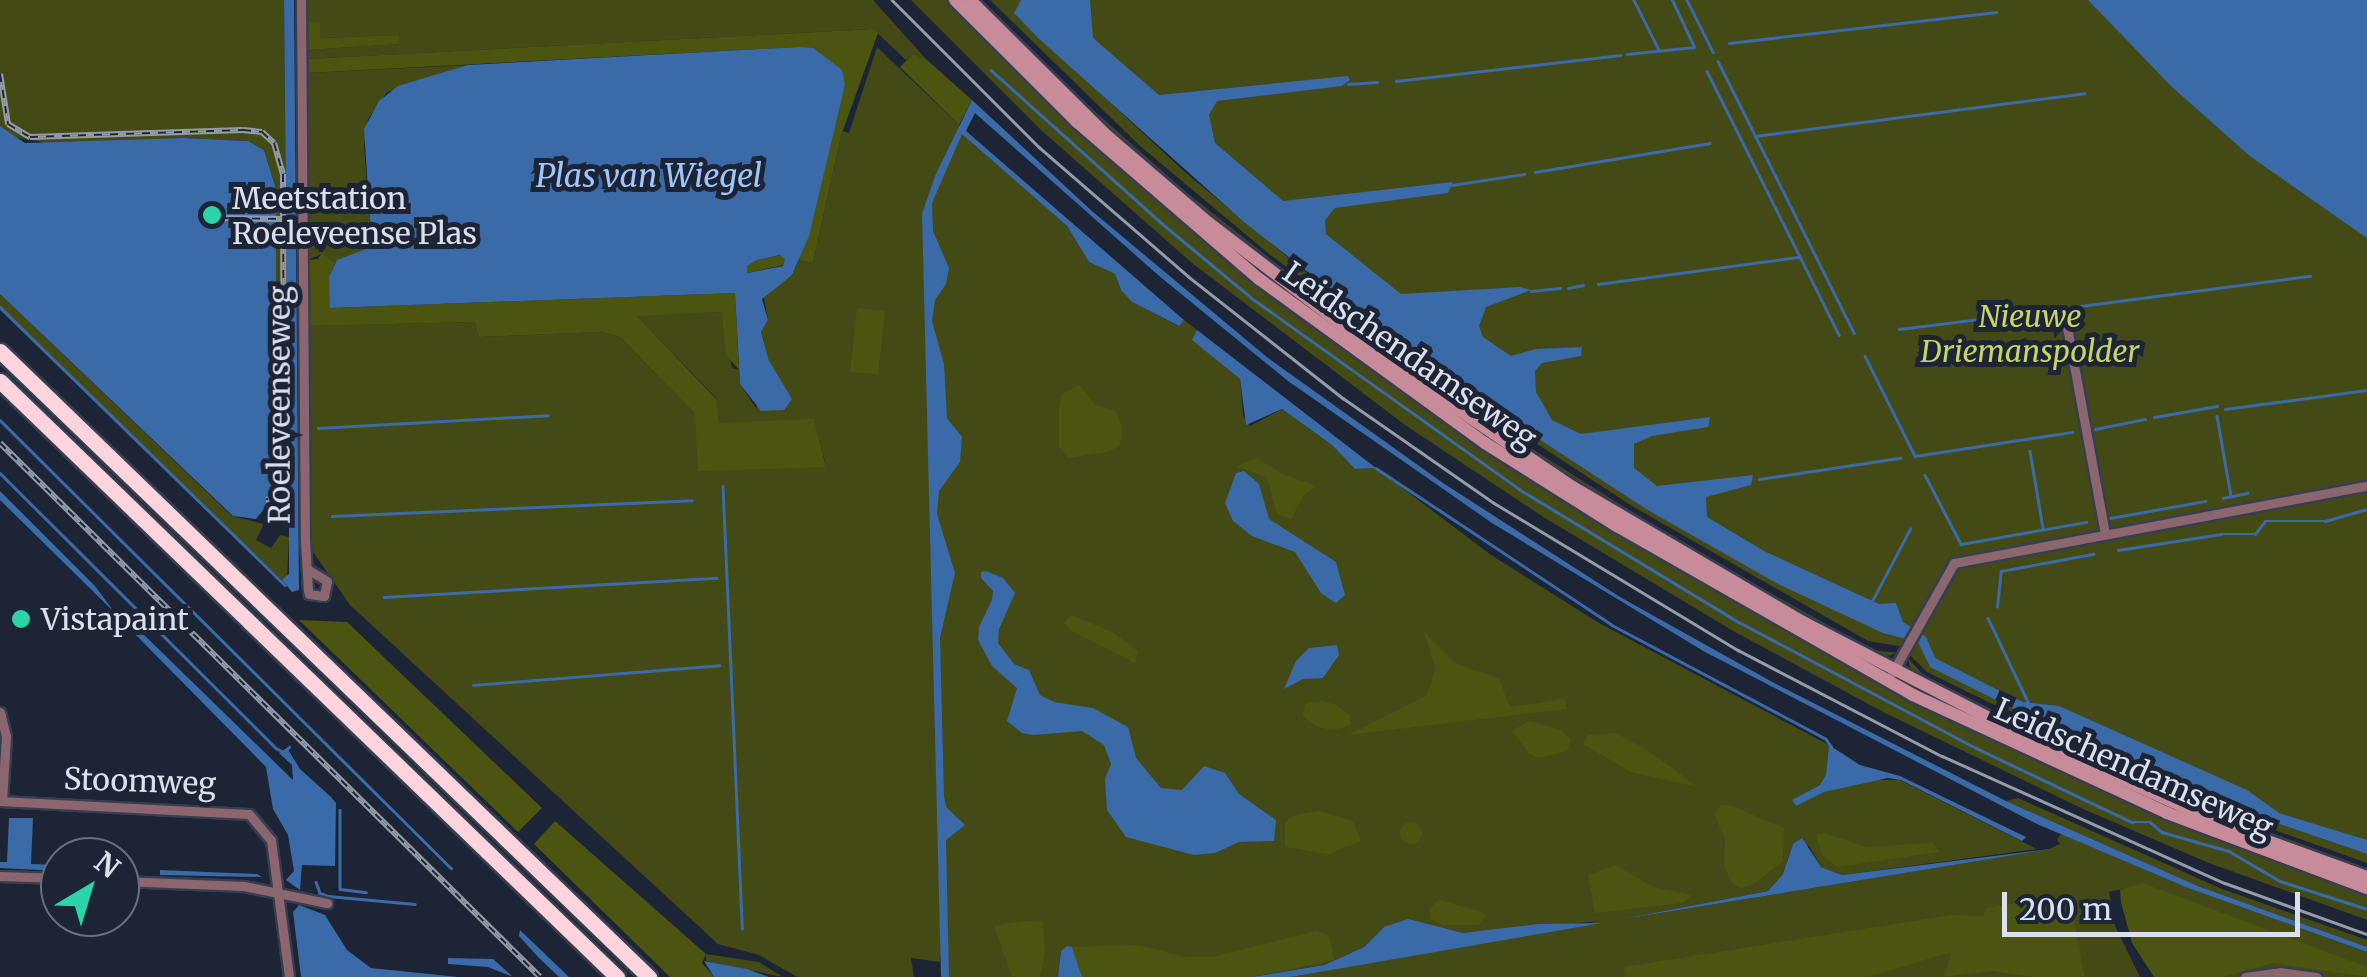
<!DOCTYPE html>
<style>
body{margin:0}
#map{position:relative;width:2367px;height:977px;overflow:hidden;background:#1c2435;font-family:Merriweather,serif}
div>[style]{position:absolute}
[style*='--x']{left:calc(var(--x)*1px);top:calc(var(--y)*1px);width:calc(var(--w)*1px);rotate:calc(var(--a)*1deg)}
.green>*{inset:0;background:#434a15}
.forest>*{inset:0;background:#4c5510;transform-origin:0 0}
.round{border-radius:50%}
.water>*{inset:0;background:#3a6aa8}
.stream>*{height:2.5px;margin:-1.25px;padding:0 1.25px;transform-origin:1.25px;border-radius:1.25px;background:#3a6aa8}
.roads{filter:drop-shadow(2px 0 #373e4f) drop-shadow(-2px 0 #373e4f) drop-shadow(0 2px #373e4f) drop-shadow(0 -2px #373e4f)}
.minor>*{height:9px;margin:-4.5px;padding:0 4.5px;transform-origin:4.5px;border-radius:4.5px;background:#8c666f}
.secondary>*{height:12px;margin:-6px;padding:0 6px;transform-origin:6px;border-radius:6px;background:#c78b99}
.motorway>*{height:15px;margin:-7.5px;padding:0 7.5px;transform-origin:7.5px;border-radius:7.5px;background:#fbd4dd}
.tram>*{height:2.5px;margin:-1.25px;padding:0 1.25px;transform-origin:1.25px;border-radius:1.25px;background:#959ba9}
.rail>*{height:6px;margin-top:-3px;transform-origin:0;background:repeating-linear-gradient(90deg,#1c2435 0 8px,#959ba9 0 16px);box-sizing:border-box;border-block:2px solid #959ba9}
.dots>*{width:28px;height:28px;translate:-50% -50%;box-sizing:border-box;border:5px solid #1c2435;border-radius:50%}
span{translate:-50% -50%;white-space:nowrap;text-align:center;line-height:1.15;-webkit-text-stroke:10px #1c2435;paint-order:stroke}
.poi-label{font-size:30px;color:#dbe0ec}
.left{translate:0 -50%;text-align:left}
.park-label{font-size:30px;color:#c5d663;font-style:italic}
.street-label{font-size:30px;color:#dbe0ec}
.water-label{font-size:32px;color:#9ec6fa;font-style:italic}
.north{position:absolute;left:40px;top:837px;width:100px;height:100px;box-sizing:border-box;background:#1c2435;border:2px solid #686f7e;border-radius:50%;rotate:38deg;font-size:28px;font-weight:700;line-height:40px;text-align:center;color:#dbe0ec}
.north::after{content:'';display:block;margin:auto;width:35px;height:45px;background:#2bd5ac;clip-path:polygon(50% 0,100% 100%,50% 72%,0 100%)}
.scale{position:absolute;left:2002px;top:892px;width:298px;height:45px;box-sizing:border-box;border:5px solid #dbe0ec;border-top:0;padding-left:12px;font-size:30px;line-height:35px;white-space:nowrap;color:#dbe0ec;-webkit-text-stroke:8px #1c2435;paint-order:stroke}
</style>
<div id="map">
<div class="green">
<div style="clip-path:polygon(0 0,284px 0,289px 510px,271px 495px,276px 465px,276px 189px,264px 150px,248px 141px,184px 138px,55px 144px,12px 137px,0 126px)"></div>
<div style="clip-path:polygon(306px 0,873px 0,926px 59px,913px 54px,906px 60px,873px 29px,307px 59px,307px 50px,400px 44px,398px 35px,320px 38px,319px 22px,306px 22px)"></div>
<div style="clip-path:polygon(911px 0,951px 0,1043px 95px,1164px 206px,1347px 351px,1474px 443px,1603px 524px,1884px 684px,2169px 817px,2367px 892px,2367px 920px,2209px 863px,2083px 809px,1885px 713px,1735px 632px,1545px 518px,1405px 425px,1192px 263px,1041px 130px)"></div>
<div style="clip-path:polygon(974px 0,980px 0,1084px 102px,1186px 192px,1368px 336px,1508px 434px,1691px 549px,1873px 650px,1897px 653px,1880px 658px,1641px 526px,1441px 390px,1412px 375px,1263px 263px,1127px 149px)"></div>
<div style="clip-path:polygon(evenodd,990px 0,2367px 0,2367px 850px,2246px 806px,1926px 663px,2111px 755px,2250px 814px,2367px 854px,2367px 863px,2247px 820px,2062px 738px,1927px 672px,1909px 654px,1911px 648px,1868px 641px,1632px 506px,1438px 379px,1269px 254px,1139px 145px,990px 0,1015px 14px,1627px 485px,1821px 603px,1646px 509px,1358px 315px,1187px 174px,1015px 14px)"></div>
<div style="clip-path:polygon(877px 47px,959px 125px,965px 136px,1067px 226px,1089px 262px,1115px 274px,1121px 290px,1132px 302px,1178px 326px,1184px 320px,1197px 330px,1193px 340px,1240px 379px,1243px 415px,1250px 426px,1282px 409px,1332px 445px,1355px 469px,1376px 468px,1491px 555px,1599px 623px,1829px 745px,1826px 774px,1820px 785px,1793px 800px,1870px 780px,1900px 780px,2037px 849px,1842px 875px,1821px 867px,1809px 846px,1793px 844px,1783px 874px,1768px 891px,1619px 920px,2049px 849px,2060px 844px,2057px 840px,2061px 834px,2188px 888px,2367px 952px,2367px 977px,2156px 977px,2122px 889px,2109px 892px,2116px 928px,2140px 977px,2085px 977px,2068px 894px,2038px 900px,2046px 977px,1291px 977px,1601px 921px,1463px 933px,1384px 927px,1364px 947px,1323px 965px,1252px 977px,1082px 977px,1072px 948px,1061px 951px,1058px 977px,948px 977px,940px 954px,940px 962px,911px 958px,914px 977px,797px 977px,759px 955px,718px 944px,350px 605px,311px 549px,309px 326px,475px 322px,478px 337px,601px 332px,620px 337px,695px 414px,826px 466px,814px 420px,719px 424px,717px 399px,636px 315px,722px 312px,732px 368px,739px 370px,740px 384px,756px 408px,769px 362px,761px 332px,768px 320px,763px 294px,792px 275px,799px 260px,813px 263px,841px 136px,843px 131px,849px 133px)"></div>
<div style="clip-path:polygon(468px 65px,387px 92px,368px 119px,364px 146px,370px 220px,385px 233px,385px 245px,335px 263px,322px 254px,308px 260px,307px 73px)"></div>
<div style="clip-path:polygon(0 294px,232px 516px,264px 524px,256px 540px,271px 548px,280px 535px,289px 537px,287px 579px,282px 580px,199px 503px,0 310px)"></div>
<div style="clip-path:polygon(1908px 658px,1924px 676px,2060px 743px,2217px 813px,2367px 868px,2367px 874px,2293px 849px,2059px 749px,1911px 672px)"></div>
<div style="clip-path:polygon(2018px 798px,2222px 889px,2367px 940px,2367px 947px,2198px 886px,2006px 801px)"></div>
<div style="clip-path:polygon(706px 954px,759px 962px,783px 977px,706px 961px)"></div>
</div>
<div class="forest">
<div style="clip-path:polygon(306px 22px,320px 22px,320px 38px,399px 35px,400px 44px,307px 50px)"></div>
<div style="clip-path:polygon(873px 29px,878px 33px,841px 136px,813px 263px,799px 260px,845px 85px,798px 47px,307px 73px,307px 59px)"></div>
<div style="clip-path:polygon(913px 54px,926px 59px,972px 100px,959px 125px,900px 67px)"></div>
<div style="clip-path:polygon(322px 253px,335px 263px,329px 276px,331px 308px,735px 293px,739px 370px,726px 355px,722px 312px,637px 316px,717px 400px,719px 423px,814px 419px,826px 467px,698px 471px,695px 414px,620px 337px,601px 332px,478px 337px,475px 322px,309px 326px,308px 260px,318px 259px)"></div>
<div style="clip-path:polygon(781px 255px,786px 259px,783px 265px,747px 273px,747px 266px,757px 260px)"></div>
<div style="left:857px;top:308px;width:28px;height:64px;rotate:6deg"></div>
<div style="clip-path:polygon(1080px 385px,1094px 404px,1116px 412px,1123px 432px,1119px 446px,1108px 452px,1067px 458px,1059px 446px,1059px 407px,1062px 394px)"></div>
<div style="clip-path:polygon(1256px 458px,1282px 474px,1317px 486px,1303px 496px,1291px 519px,1277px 514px,1267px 477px,1237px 467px)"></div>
<div style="clip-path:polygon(1071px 615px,1112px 632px,1138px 651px,1135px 663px,1073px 632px,1064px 623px)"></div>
<div style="clip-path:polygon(299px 620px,347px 622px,542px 808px,518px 832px)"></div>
<div style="clip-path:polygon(1424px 632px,1456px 664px,1499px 678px,1510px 707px,1564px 699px,1567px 709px,1348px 735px,1426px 696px,1436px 669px)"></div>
<div style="clip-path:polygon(1322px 701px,1337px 705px,1349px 715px,1351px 725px,1334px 730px,1317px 727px,1302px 715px,1306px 703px)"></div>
<div style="clip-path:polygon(1529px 721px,1561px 730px,1571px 739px,1567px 751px,1538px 758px,1529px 753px,1512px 731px)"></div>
<div style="clip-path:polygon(1616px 733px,1647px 750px,1698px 787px,1631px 772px,1583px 744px,1588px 735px)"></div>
<div style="clip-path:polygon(1721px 805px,1732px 806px,1784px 828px,1783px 861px,1752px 885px,1741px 888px,1732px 883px,1724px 866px,1725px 839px,1714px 814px)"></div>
<div style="clip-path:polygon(1319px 811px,1353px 821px,1361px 841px,1329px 854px,1285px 847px,1285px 822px,1295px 815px)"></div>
<div style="clip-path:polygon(555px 821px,706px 954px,702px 963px,714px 977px,670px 977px,534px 844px)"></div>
<div class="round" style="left:1400px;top:822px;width:22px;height:22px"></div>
<div style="clip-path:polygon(1824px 833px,1866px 847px,1933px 843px,1939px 852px,1838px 867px,1822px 855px,1816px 835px)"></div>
<div style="clip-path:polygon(1616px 865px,1653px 887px,1692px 895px,1682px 903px,1595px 913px,1588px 875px)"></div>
<div style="clip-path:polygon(2142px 883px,2367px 967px,2367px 977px,2273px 963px,2223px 977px,2154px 977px,2132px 943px,2121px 902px,2120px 890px)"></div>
<div style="clip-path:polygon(2069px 894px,2085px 977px,2032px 977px,1993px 971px,1944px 977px,1951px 952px,1868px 977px,1626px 977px,1624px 967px,1951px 915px,1983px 916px,1987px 908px)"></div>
<div style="clip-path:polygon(1439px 900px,1482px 912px,1486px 915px,1479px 925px,1443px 925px,1431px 919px,1429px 909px)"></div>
<div style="clip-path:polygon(1023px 921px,1043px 922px,1045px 953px,1040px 977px,1012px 977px,994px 926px)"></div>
<div style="clip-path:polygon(1317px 931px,1329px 936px,1334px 960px,1252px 977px,1082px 977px,1072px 947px,1138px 945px,1185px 957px,1213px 957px)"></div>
</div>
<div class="water">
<div style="clip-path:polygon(284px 0,294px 0,299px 590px,292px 592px,282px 580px,289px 574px,289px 537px)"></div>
<div style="clip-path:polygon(1021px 0,1090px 0,1093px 38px,1159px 95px,1348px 76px,1350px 80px,1342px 86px,1217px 101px,1209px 115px,1215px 143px,1283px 201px,1453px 182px,1448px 193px,1335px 208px,1325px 220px,1326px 234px,1401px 294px,1520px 287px,1531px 290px,1486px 307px,1479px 326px,1483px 337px,1511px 356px,1536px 349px,1582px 347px,1581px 356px,1542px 363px,1535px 371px,1536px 392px,1552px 420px,1581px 434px,1710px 417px,1708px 427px,1652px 436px,1634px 444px,1634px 468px,1657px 486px,1753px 475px,1751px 485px,1706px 497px,1707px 517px,1764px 551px,1879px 604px,1896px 603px,1903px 622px,1926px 637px,1935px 658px,1990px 686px,2023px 702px,2059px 706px,2247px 790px,2279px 813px,2367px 840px,2367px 854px,2250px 814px,2028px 716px,1930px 667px,1918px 642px,1883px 633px,1778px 584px,1646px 509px,1432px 369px,1244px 222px,1037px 37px,1014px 13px)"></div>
<div style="clip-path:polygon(2088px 0,2367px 0,2367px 238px,2251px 157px,2172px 87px)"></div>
<div style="clip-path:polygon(evenodd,798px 47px,813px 48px,842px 70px,845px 85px,809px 236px,792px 275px,762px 299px,768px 320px,761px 332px,769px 361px,792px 399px,784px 410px,761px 411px,740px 384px,735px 293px,330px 308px,329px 276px,337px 260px,388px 241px,370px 220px,364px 129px,379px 101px,398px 86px,468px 65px,798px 47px,780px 255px,785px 259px,783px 266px,747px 273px,747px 266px,757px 260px,780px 255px)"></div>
<div style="clip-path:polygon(972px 100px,1093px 212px,1268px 358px,1443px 483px,1620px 597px,1774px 683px,2006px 801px,2198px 886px,2367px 947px,2367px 952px,2188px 888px,2037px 824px,1705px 652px,1492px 523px,1288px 381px,1158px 275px,975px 113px,966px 131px,1184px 320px,1179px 326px,1132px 302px,1121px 290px,1115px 274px,1089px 262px,1067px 226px,962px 134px,932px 203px,933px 231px,949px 268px,946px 284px,935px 300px,932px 321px,944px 364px,947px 418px,962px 437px,960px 462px,939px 491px,937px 514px,955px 573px,940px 638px,944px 796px,946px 807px,965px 825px,946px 840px,949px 977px,941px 977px,922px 214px,935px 176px)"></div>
<div style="clip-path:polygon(0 126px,25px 143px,184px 138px,248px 141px,264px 150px,276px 189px,276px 482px,269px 503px,256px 519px,233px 516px,0 294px)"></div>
<div style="clip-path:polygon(1197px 330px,1376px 468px,1355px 469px,1332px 445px,1282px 409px,1246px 425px,1240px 379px,1192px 340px)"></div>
<div style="clip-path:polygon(1244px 471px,1259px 484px,1269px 519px,1336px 562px,1345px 595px,1336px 603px,1321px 593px,1295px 552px,1252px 536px,1233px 521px,1225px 503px,1236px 473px)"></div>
<div style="clip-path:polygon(0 491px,95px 586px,115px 613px,0 500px)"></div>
<div style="clip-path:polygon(986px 571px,1003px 578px,1015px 593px,999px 629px,998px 643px,1014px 664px,1029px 670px,1040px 695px,1054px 702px,1093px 708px,1128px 727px,1136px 758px,1161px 788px,1182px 790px,1204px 766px,1225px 773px,1239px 794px,1276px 820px,1274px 841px,1239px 842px,1215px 853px,1194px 855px,1126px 837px,1107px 810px,1105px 779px,1111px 764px,1104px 745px,1082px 731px,1033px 735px,1022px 733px,1007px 721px,1017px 688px,992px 666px,978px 640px,979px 627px,992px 600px,993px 591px,981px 578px,981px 572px)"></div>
<div style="clip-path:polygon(138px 629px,293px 780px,292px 765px,279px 753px,287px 748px,300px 769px,331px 797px,336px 803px,335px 866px,302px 865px,300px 890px,286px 880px,294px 871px,288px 835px,273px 809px,266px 767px,133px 632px)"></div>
<div style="clip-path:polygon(1337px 645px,1339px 655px,1323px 678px,1303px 679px,1284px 689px,1296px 661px,1309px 648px)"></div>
<div style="clip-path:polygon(1829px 745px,1860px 765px,1900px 776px,2026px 837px,2022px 841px,1901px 780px,1888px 778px,1824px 792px,1796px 806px,1792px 800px,1820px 785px,1826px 774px)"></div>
<div style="clip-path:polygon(9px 818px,33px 818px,31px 864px,60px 865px,60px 871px,0 868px,0 862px,7px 862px)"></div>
<div style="clip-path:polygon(1802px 838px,1821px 867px,1842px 875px,2050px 849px,1618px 920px,1768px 891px,1783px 874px,1793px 844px)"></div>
<div style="clip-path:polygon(160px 870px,257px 874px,262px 877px,160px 875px)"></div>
<div style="clip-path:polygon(299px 905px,325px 915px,347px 950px,371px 968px,458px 977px,301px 977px,293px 912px)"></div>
<div style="clip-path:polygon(1408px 919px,1463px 933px,1538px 924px,1602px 923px,1291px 977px,1252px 977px,1324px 965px,1364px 947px,1384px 927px)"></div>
<div style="clip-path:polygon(520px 930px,569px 977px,559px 977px,539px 958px,519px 936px)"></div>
<div style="clip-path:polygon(1067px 946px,1072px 947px,1082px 977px,1058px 977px,1061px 951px)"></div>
<div style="clip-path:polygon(448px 958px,493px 959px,513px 977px,488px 967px,448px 964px)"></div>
<div style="clip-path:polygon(704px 961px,747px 969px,769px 977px,714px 977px)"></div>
</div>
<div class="stream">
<div style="--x:1634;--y:0;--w:56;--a:63.4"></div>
<div style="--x:1687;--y:0;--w:58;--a:63.4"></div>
<div style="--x:1729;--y:43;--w:269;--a:-6.6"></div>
<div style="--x:1627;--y:54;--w:67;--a:-6"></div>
<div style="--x:1694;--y:47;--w:52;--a:-115.1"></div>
<div style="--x:1718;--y:61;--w:304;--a:63.4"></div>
<div style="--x:991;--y:70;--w:226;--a:41.9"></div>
<div style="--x:1159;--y:221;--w:122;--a:39.7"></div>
<div style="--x:1253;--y:299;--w:327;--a:35.5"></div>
<div style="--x:1519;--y:489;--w:257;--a:31.2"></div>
<div style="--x:1739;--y:622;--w:268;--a:28"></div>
<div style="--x:1976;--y:748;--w:173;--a:25.4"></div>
<div style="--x:2132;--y:822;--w:18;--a:0"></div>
<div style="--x:2150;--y:822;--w:16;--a:40"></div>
<div style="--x:2162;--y:832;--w:70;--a:15.8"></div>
<div style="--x:2229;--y:851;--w:59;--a:30.5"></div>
<div style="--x:2280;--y:881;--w:91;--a:17.8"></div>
<div style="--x:1707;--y:71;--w:295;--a:63.4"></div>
<div style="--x:1396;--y:81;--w:226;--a:-6.6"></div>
<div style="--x:1348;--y:84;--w:29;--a:-4"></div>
<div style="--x:1755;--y:136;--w:332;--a:-7.4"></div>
<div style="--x:1535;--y:172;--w:177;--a:-9.4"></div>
<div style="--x:1452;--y:185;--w:73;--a:-8.7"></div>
<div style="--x:1598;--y:284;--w:202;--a:-7.7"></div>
<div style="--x:1568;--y:288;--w:15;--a:-11"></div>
<div style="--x:1531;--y:291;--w:29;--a:-6"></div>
<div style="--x:0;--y:307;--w:398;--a:44.3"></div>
<div style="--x:2073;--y:307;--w:239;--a:-7.5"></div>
<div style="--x:1899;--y:329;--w:154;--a:-7.1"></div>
<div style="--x:1865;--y:356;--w:112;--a:63.4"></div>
<div style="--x:1915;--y:456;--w:159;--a:-8.7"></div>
<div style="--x:2225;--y:409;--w:143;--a:-7.6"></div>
<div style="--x:2217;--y:416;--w:81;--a:80.1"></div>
<div style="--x:2154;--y:417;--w:64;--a:-9.9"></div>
<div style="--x:0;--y:420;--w:636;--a:44.81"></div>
<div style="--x:318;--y:428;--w:230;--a:-3.2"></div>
<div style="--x:2095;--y:429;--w:51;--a:-11.3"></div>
<div style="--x:2030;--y:451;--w:78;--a:80.4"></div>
<div style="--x:1376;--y:468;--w:283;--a:33.6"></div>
<div style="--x:1612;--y:625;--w:242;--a:28"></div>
<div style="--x:1826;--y:739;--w:9;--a:54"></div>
<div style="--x:0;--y:473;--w:390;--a:44.9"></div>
<div style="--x:276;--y:748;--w:9;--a:27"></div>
<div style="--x:284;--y:752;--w:7;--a:-45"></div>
<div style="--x:1925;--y:475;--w:78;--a:62.4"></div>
<div style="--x:1961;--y:544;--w:127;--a:-10"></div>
<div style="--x:1759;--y:479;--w:143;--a:-8.5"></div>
<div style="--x:723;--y:486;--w:443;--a:87.5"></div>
<div style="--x:2223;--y:498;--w:25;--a:-12"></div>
<div style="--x:332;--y:516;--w:360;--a:-2.5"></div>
<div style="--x:2110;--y:518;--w:97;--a:-10.1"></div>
<div style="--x:2118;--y:550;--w:104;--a:-8.8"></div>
<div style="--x:2221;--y:534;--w:34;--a:0"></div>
<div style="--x:2255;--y:534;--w:16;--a:-52"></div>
<div style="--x:2265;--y:521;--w:60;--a:0"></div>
<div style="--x:2325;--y:521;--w:44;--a:-15.9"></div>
<div style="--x:384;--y:597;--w:333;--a:-3.3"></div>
<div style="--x:1871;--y:603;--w:84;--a:-62.2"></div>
<div style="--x:1997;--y:607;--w:36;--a:-84"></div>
<div style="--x:2001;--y:571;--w:94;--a:-10.5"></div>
<div style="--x:1988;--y:618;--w:93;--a:64.5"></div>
<div style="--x:473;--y:685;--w:247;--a:-4.6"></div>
<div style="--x:340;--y:810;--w:79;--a:90"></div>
<div style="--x:340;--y:889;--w:26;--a:7"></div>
<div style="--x:316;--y:882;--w:12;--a:70"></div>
<div style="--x:320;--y:893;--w:9;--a:21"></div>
<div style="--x:328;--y:896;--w:87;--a:5.3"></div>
</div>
<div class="roads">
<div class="minor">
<div style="--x:301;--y:0;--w:541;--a:89.58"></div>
<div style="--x:305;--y:541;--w:49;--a:86.5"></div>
<div style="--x:308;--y:590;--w:4;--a:76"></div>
<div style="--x:309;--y:594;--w:15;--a:8"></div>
<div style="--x:324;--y:596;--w:15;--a:-79"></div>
<div style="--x:327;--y:581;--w:23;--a:-149"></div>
<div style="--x:2065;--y:316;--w:221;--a:79.6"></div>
<div style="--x:1892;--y:673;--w:126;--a:-60.6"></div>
<div style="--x:1954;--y:563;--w:420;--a:-10.6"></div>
<div style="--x:0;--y:712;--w:25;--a:76"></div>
<div style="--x:6;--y:736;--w:65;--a:93.5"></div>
<div style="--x:0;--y:801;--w:249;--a:3"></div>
<div style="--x:249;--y:814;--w:34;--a:50"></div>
<div style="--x:271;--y:840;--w:138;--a:82.5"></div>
<div style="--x:0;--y:876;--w:60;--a:1.9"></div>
<div style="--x:120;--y:881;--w:124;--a:2.3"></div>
<div style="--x:244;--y:886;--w:85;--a:11.6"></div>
<div style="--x:2245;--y:977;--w:35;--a:-8"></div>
<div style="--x:2280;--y:972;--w:37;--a:8"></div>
</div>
<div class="secondary">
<div style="--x:955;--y:0;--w:173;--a:45"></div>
<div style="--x:1077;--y:122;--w:240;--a:40.8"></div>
<div style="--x:1259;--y:279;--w:279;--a:36"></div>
<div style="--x:1485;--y:443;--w:156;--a:32.2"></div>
<div style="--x:1617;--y:526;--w:341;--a:29.7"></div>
<div style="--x:1913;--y:695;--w:280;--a:24.9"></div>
<div style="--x:2167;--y:813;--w:214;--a:20.6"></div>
<div style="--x:970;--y:0;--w:192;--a:44.8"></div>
<div style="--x:1106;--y:135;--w:137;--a:40.6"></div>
<div style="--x:1210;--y:224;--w:250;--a:37.4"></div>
<div style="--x:1409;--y:376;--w:196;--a:34.2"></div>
<div style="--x:1571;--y:486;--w:269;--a:30.4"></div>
<div style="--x:1803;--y:622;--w:233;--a:27.3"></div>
<div style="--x:2010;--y:729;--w:240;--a:24.1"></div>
<div style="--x:2229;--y:827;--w:147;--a:19.9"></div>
</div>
<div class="motorway">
<div style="--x:0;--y:351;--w:902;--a:43.97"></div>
<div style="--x:0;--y:381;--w:858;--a:44.01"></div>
</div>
</div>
<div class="tram">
<div style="--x:892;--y:0;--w:208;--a:45"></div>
<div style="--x:1039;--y:147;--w:198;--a:40.9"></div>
<div style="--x:1189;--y:277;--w:196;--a:38.2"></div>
<div style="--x:1343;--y:398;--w:184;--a:34.8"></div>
<div style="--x:1494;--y:503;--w:285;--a:31.1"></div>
<div style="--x:1738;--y:650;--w:230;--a:27.5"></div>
<div style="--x:1942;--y:756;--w:310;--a:24.2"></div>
<div style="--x:2225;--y:883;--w:151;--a:19.8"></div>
</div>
<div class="rail">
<div style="--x:0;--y:74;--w:51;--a:80.9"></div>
<div style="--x:8;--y:124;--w:26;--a:31"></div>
<div style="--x:30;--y:137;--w:213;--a:-1.9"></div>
<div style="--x:243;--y:130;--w:19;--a:6"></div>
<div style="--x:262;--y:132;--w:16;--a:43"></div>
<div style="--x:274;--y:143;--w:32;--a:74"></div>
<div style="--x:283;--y:174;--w:327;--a:89.8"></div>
<div style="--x:284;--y:501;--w:18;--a:-174"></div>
<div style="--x:220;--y:218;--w:63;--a:0.9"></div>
<div style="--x:0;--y:443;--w:759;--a:44.68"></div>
</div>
<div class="dots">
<div style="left:212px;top:215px;background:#2bd5ac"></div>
<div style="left:21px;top:619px;background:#2bd5ac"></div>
</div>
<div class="poi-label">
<span class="left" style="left:232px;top:215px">Meetstation<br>Roeleveense Plas</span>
<span class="left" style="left:41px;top:619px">Vistapaint</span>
</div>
<div class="park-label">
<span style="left:2030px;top:333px">Nieuwe<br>Driemanspolder</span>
</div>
<div class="street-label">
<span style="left:1410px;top:355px;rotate:35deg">Leidschendamseweg</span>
<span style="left:279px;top:405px;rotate:-90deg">Roeleveenseweg</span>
<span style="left:2134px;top:768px;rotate:24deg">Leidschendamseweg</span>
<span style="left:140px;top:781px;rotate:2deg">Stoomweg</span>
</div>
<div class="water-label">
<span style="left:649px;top:176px">Plas van Wiegel</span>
</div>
<div class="north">N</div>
<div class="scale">200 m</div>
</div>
